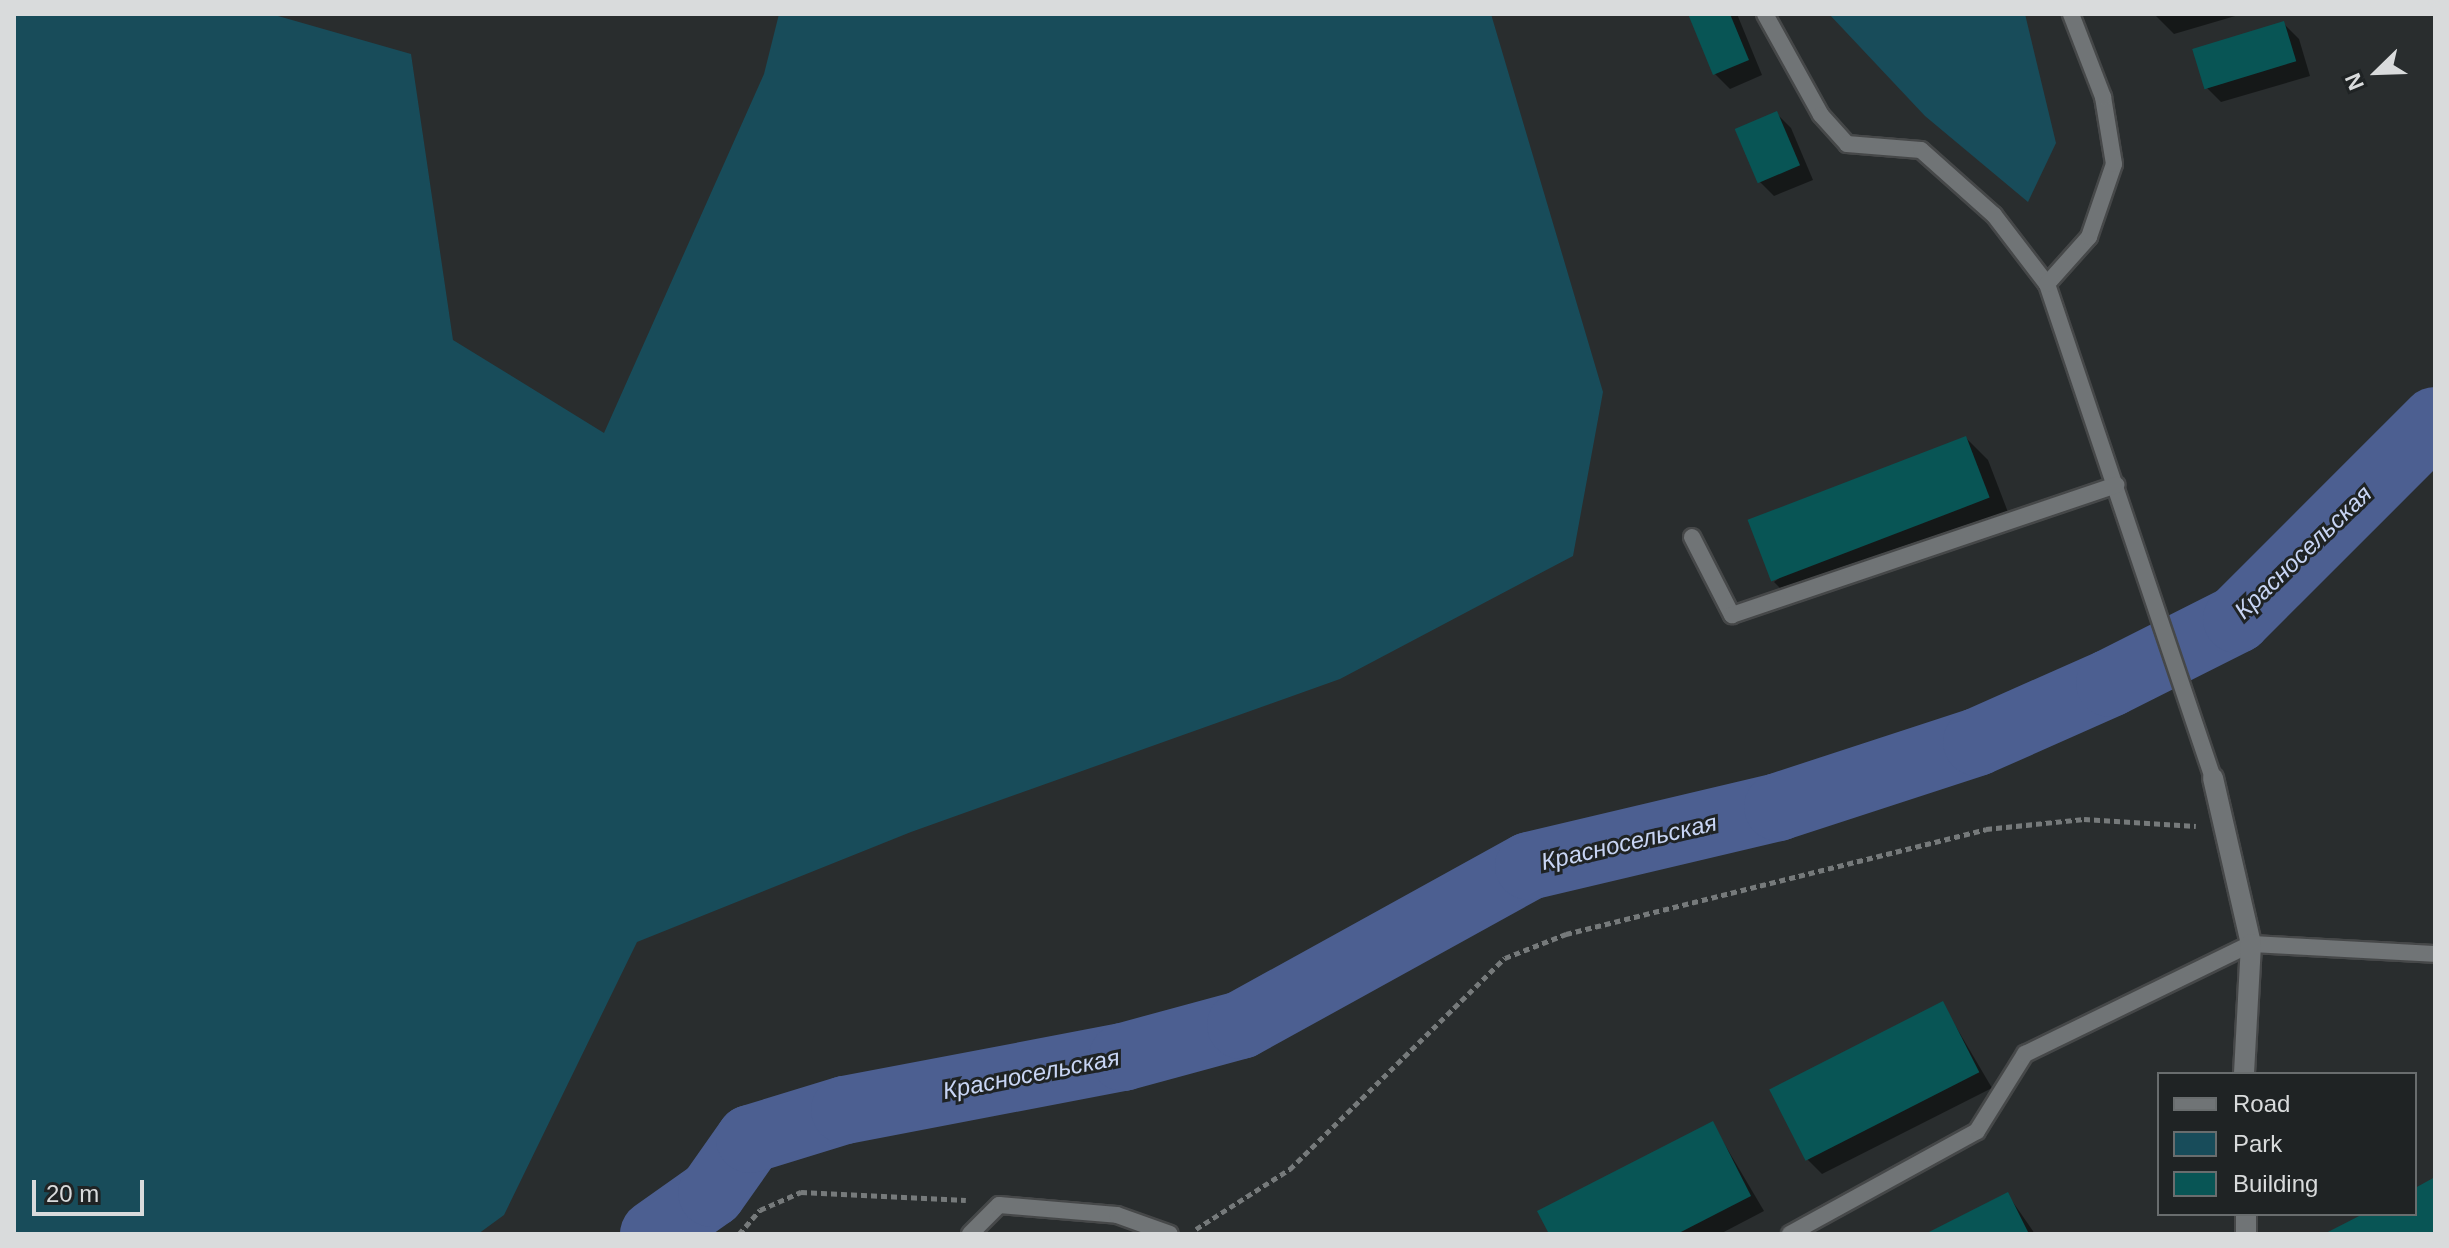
<!DOCTYPE html>
<meta charset="utf-8">
<style>
body{margin:0}
#map{position:relative;width:2449px;height:1248px;overflow:hidden;background:#292d2e;font-family:Arial,sans-serif}
div>[style]{position:absolute}
[style*='--x']{left:calc(var(--x)*1px);top:calc(var(--y)*1px);width:calc(var(--w)*1px);rotate:calc(var(--a)*1deg)}
.green>*{inset:0;background:#184c5a}
.shadow>*{inset:0;background:#0007}
.river>*{height:68px;margin:-34px;padding:0 34px;transform-origin:34px;border-radius:34px;background:#4c5f91}
.building>*{inset:0;background:#085555;transform-origin:0 0}
.path>*{height:5px;margin-top:-2.5px;transform-origin:0;background:repeating-linear-gradient(90deg,#767a7b 0 6px,transparent 0 10px)}
.roads{filter:drop-shadow(2px 0 #464849) drop-shadow(-2px 0 #464849) drop-shadow(0 2px #464849) drop-shadow(0 -2px #464849)}
.service>*{height:16px;margin:-8px;padding:0 8px;transform-origin:8px;border-radius:8px;background:#707476}
.minor>*{height:20px;margin:-10px;padding:0 10px;transform-origin:10px;border-radius:10px;background:#707476}
span{translate:-50% -50%;white-space:nowrap;text-align:center;line-height:1.15;-webkit-text-stroke:6px #1f2324;paint-order:stroke}
.water-label{font-size:24px;color:#c8d5f4;font-style:italic}
.frame{position:absolute;inset:0;border:16px solid #d9dbdc;pointer-events:none}
.legend{position:absolute;left:2157px;top:1072px;width:260px;height:144px;box-sizing:border-box;background:#1f2324;border:2px solid #696d6e;margin:0;padding:10px 14px;list-style:none;font-size:24px;color:#d9dbdc}
.legend li{display:flex;align-items:center;gap:16px;height:40px}
.legend b{width:40px;border:2px solid #696d6e}
.north{position:absolute;left:2337px;top:32px;width:80px;height:80px;-webkit-text-stroke:6px #1f2324;paint-order:stroke;rotate:247deg;font-size:22px;font-weight:700;line-height:32px;text-align:center;color:#d9dbdc}
.north::after{content:'';display:block;margin:auto;width:28px;height:36px;background:#d9dbdc;clip-path:polygon(50% 0,100% 100%,50% 72%,0 100%)}
.scale{position:absolute;left:32px;top:1180px;width:112px;height:36px;box-sizing:border-box;border:4px solid #d9dbdc;border-top:0;padding-left:10px;font-size:24px;line-height:28px;white-space:nowrap;color:#d9dbdc;-webkit-text-stroke:6px #1f2324;paint-order:stroke}
</style>
<div id="map">
<div class="green">
<div style="clip-path:polygon(14px 14px,271px 14px,411px 54px,453px 340px,604px 433px,764px 74px,779px 14px,1491px 14px,1603px 392px,1573px 556px,1340px 679px,911px 832px,637px 942px,504px 1215px,478px 1234px,14px 1234px)"></div>
<div style="clip-path:polygon(1829px 14px,2025px 14px,2056px 143px,2028px 202px,1925px 116px)"></div>
</div>
<div class="shadow">
<div style="clip-path:polygon(1690px 14px,1737px 14px,1762px 75px,1730px 89px,1715px 74px)"></div>
<div style="clip-path:polygon(2154px 14px,2242px 14px,2174px 34px)"></div>
<div style="clip-path:polygon(2284px 24px,2299px 39px,2310px 76px,2221px 102px,2206px 87px)"></div>
<div style="clip-path:polygon(1776px 113px,1791px 128px,1813px 180px,1774px 196px,1759px 181px)"></div>
<div style="clip-path:polygon(1966px 438px,1988px 460px,2011px 520px,1796px 604px,1774px 582px)"></div>
<div style="clip-path:polygon(1942px 1003px,1992px 1088px,1822px 1174px,1807px 1159px)"></div>
<div style="clip-path:polygon(1712px 1123px,1764px 1211px,1720px 1234px,1551px 1234px)"></div>
<div style="clip-path:polygon(2008px 1195px,2035px 1234px,1930px 1234px)"></div>
</div>
<div class="river">
<div style="--x:654;--y:1234;--w:71;--a:-35.3"></div>
<div style="--x:712;--y:1193;--w:66;--a:-54.9"></div>
<div style="--x:750;--y:1139;--w:99;--a:-17"></div>
<div style="--x:845;--y:1110;--w:283;--a:-10.8"></div>
<div style="--x:1123;--y:1057;--w:122;--a:-15.2"></div>
<div style="--x:1241;--y:1025;--w:329;--a:-28.9"></div>
<div style="--x:1529;--y:866;--w:256;--a:-13.3"></div>
<div style="--x:1778;--y:807;--w:209;--a:-18.1"></div>
<div style="--x:1977;--y:742;--w:145;--a:-23.9"></div>
<div style="--x:2110;--y:683;--w:142;--a:-26.7"></div>
<div style="--x:2237;--y:619;--w:280;--a:-45"></div>
</div>
<div class="building">
<div style="clip-path:polygon(1688px 14px,1730px 14px,1749px 60px,1713px 75px)"></div>
<div style="left:2284px;top:21px;width:42px;height:96px;rotate:73deg"></div>
<div style="left:1777px;top:111px;width:59px;height:46px;rotate:67deg"></div>
<div style="left:1966px;top:436px;width:66px;height:234px;rotate:69deg"></div>
<div style="left:1943px;top:1001px;width:80px;height:195px;rotate:63deg"></div>
<div style="clip-path:polygon(1713px 1121px,1751px 1196px,1677px 1234px,1549px 1234px,1537px 1211px)"></div>
<div style="clip-path:polygon(2435px 1177px,2435px 1234px,2324px 1234px,2363px 1214px,2415px 1214px,2415px 1188px)"></div>
<div style="clip-path:polygon(2008px 1192px,2029px 1234px,1925px 1234px)"></div>
</div>
<div class="path">
<div style="--x:1196;--y:1229;--w:112;--a:-32.6"></div>
<div style="--x:1290;--y:1169;--w:301;--a:-44.5"></div>
<div style="--x:1505;--y:958;--w:66;--a:-21.5"></div>
<div style="--x:1566;--y:934;--w:433;--a:-14"></div>
<div style="--x:1986;--y:829;--w:99;--a:-5.8"></div>
<div style="--x:2084;--y:819;--w:112;--a:3.6"></div>
<div style="--x:739;--y:1234;--w:32;--a:-49"></div>
<div style="--x:760;--y:1210;--w:45;--a:-23.7"></div>
<div style="--x:801;--y:1192;--w:165;--a:2.8"></div>
</div>
<div class="roads">
<div class="service">
<div style="--x:1765;--y:14;--w:115;--a:61"></div>
<div style="--x:1821;--y:115;--w:39;--a:48"></div>
<div style="--x:1847;--y:144;--w:74;--a:4.6"></div>
<div style="--x:1921;--y:150;--w:98;--a:41.7"></div>
<div style="--x:1994;--y:215;--w:87;--a:52.5"></div>
<div style="--x:2047;--y:284;--w:521;--a:71.43"></div>
<div style="--x:2047;--y:284;--w:63;--a:-48.2"></div>
<div style="--x:2089;--y:237;--w:77;--a:-71.1"></div>
<div style="--x:2114;--y:164;--w:68;--a:-99.3"></div>
<div style="--x:2103;--y:97;--w:89;--a:-111.1"></div>
<div style="--x:1692;--y:537;--w:88;--a:62.9"></div>
<div style="--x:1732;--y:615;--w:406;--a:-18.7"></div>
<div style="--x:970;--y:1234;--w:41;--a:-45"></div>
<div style="--x:999;--y:1205;--w:118;--a:4.8"></div>
<div style="--x:1117;--y:1215;--w:56;--a:19.7"></div>
<div style="--x:1790;--y:1234;--w:213;--a:-28.8"></div>
<div style="--x:1977;--y:1131;--w:91;--a:-58.1"></div>
<div style="--x:2025;--y:1054;--w:251;--a:-26"></div>
<div style="--x:2251;--y:944;--w:184;--a:3.1"></div>
</div>
<div class="minor">
<div style="--x:2213;--y:778;--w:170;--a:77.1"></div>
<div style="--x:2251;--y:944;--w:130;--a:93.1"></div>
<div style="--x:2246;--y:1214;--w:20;--a:90"></div>
</div>
</div>
<div class="water-label">
<span style="left:2303px;top:552px;rotate:-44deg">Красносельская</span>
<span style="left:1629px;top:842px;rotate:-13deg">Красносельская</span>
<span style="left:1031px;top:1074px;rotate:-11deg">Красносельская</span>
</div>
<div class="frame"></div>
<ul class="legend">
<li><b style="height:10px;background:#707476"></b>Road</li>
<li><b style="height:22px;background:#184c5a"></b>Park</li>
<li><b style="height:22px;background:#085555"></b>Building</li>
</ul>
<div class="north">N</div>
<div class="scale">20 m</div>
</div>
